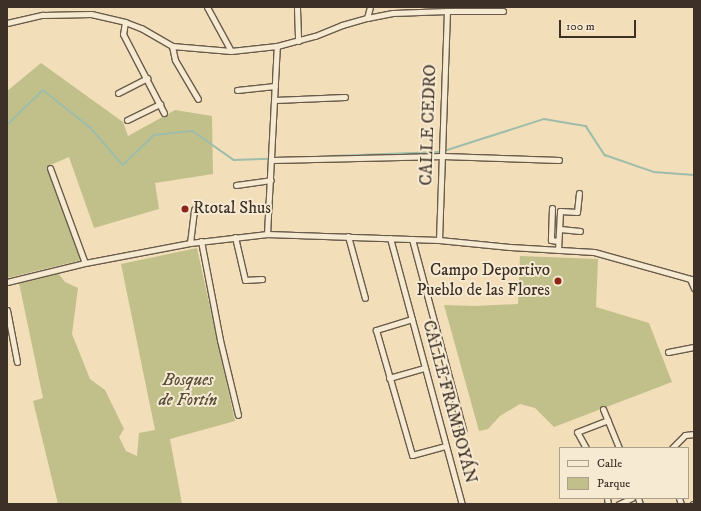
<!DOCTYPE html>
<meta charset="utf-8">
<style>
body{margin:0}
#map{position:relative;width:701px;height:511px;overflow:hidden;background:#f3deba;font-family:"IM FELL DW Pica",serif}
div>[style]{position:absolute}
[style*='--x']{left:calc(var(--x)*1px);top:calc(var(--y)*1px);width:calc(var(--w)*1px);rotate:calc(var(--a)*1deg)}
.green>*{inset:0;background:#c1c08b}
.stream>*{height:1.5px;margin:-0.75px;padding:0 0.75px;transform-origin:0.75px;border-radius:0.75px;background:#9dbdaa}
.roads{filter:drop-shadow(1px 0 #6a5c4b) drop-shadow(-1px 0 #6a5c4b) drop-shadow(0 1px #6a5c4b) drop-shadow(0 -1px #6a5c4b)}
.minor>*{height:5px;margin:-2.5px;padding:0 2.5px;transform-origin:2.5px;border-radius:2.5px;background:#f7ead2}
.dots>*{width:11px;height:11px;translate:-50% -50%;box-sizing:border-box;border:2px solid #f7ead2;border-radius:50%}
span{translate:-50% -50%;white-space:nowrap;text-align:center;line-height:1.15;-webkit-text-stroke:4px #f7ead2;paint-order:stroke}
.street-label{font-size:17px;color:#3d3026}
.poi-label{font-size:17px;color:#3d3026}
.left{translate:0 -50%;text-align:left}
.right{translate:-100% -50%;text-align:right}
.park-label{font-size:17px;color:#574d3a;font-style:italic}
.frame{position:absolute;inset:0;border:8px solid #3d3026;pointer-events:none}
.legend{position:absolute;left:559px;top:447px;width:130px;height:52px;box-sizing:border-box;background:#f7ead2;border:1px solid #ada08d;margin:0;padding:5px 7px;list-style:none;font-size:12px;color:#3d3026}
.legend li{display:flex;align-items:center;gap:8px;height:20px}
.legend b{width:20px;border:1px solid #ada08d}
.scale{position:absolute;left:559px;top:20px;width:77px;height:18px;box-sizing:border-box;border:2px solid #3d3026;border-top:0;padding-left:5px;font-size:12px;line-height:14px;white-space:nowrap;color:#3d3026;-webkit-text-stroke:3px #f7ead2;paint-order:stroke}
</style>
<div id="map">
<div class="green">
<div style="clip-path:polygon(41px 63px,123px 122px,128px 136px,175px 110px,212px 116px,213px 174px,155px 183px,159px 209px,94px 228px,69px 157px,48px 166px,82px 260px,7px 278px,7px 91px)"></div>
<div style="clip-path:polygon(197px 248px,235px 421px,170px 439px,182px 504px,58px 504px,33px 401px,43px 398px,19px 283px,58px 273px,65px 282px,78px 288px,72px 334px,90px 379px,105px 390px,124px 429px,119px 437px,126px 451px,137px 456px,139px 433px,155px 430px,121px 264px)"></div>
<div style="clip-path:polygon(520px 256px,598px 259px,596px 307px,649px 323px,672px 382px,554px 427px,535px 408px,520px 404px,500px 416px,488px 429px,479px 431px,444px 305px,475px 306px,518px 304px)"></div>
</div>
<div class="stream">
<div style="--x:7;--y:125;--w:50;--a:-44.2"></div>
<div style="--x:43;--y:90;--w:61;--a:38.4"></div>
<div style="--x:91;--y:128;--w:49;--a:49.1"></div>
<div style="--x:123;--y:165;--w:43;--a:-44.1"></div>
<div style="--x:154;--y:135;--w:39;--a:-6"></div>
<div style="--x:193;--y:131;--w:50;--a:35.3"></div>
<div style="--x:234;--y:160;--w:36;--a:-2"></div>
<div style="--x:444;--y:151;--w:105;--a:-17.7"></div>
<div style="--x:544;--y:119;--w:43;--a:9.5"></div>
<div style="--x:586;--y:126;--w:35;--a:57"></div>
<div style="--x:605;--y:155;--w:52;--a:19.1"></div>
<div style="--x:654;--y:172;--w:40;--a:4.3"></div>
<div style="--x:332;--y:156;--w:108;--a:-2.1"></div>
</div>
<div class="roads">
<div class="minor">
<div style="--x:207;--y:7;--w:50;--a:61.4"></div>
<div style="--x:297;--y:8;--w:33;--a:88"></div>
<div style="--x:367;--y:18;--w:11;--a:-75"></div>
<div style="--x:125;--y:22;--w:12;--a:99"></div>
<div style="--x:123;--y:34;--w:89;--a:62.6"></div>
<div style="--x:7;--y:23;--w:37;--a:-13"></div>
<div style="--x:43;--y:15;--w:48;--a:-1.2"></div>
<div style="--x:91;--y:14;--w:35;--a:13"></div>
<div style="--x:125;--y:22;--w:17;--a:21"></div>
<div style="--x:141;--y:28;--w:36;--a:30"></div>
<div style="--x:172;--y:46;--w:59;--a:4.8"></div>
<div style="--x:231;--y:51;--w:46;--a:-6.2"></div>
<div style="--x:277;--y:46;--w:39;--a:-15"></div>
<div style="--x:315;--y:36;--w:29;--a:-22"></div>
<div style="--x:342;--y:25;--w:26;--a:-16"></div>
<div style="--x:367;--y:18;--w:26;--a:-11"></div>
<div style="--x:393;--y:13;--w:54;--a:-2.1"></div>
<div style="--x:447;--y:11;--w:56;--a:0"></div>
<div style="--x:172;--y:46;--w:14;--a:78"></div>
<div style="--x:175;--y:60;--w:45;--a:59.5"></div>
<div style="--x:237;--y:90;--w:38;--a:-6"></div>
<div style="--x:118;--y:93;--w:33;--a:-27"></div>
<div style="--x:275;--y:100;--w:70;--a:-2.5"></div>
<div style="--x:127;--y:120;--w:37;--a:-26"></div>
<div style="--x:272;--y:160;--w:171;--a:-1.3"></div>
<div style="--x:443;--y:156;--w:116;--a:2"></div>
<div style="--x:50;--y:168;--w:101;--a:69.8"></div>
<div style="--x:236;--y:185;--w:35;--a:-8"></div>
<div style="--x:552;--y:208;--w:32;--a:92"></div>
<div style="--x:551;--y:240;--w:7;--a:8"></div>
<div style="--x:560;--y:229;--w:20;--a:6"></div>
<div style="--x:267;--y:234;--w:188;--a:-87"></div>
<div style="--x:348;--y:236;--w:64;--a:74.7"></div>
<div style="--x:235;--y:237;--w:44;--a:76.9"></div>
<div style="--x:245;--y:280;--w:17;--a:-3"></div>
<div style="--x:390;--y:238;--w:276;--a:74.9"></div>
<div style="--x:412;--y:239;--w:198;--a:75"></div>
<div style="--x:439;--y:240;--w:229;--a:-88"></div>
<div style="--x:201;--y:241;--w:101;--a:79.1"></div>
<div style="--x:220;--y:340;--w:77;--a:76.5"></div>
<div style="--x:190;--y:243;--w:34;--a:-83"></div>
<div style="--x:558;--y:250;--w:39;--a:-87"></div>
<div style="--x:560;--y:211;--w:17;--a:3"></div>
<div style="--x:577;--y:212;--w:19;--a:-84"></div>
<div style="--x:690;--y:279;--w:10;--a:66"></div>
<div style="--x:7;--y:282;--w:80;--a:-13.7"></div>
<div style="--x:85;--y:263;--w:107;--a:-10.8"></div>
<div style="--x:190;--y:243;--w:78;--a:-6.7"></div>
<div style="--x:267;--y:234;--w:172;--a:2"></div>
<div style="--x:439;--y:240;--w:71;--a:5.6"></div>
<div style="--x:510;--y:247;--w:84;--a:3.4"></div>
<div style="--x:594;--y:252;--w:104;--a:15.6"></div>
<div style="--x:7;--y:310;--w:53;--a:79.1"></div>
<div style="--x:412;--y:319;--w:38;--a:163"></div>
<div style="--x:376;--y:330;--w:130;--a:73.9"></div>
<div style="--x:412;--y:455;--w:35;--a:-15"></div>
<div style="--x:668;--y:352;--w:26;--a:-11"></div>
<div style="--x:389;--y:378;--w:36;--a:-16"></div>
<div style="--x:603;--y:409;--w:42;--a:67.7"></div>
<div style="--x:586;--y:448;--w:18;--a:-119"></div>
<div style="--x:577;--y:432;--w:33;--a:-21"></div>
<div style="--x:672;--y:448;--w:18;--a:-45"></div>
<div style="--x:685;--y:435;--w:9;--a:-6"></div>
<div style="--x:607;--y:498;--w:6;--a:81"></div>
<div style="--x:638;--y:498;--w:6;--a:72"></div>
<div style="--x:679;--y:498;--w:6;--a:72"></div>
<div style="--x:619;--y:504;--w:14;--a:-25"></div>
<div style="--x:693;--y:504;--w:1;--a:0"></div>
</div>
</div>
<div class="dots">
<div style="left:185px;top:209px;background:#8f2418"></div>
<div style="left:558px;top:281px;background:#8f2418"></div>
</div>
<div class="street-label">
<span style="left:429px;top:125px;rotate:-88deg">CALLE CEDRO</span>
<span style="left:449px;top:402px;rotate:75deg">CALLE FRAMBOYÁN</span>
</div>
<div class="poi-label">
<span class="left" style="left:193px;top:209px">Rtotal Shus</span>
<span class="right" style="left:550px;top:281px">Campo Deportivo<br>Pueblo de las Flores</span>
</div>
<div class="park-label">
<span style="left:188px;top:391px">Bosques<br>de Fortín</span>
</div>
<div class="frame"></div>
<ul class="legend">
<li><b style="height:5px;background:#f7ead2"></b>Calle</li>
<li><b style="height:11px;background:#c1c08b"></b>Parque</li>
</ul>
<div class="scale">100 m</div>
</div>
